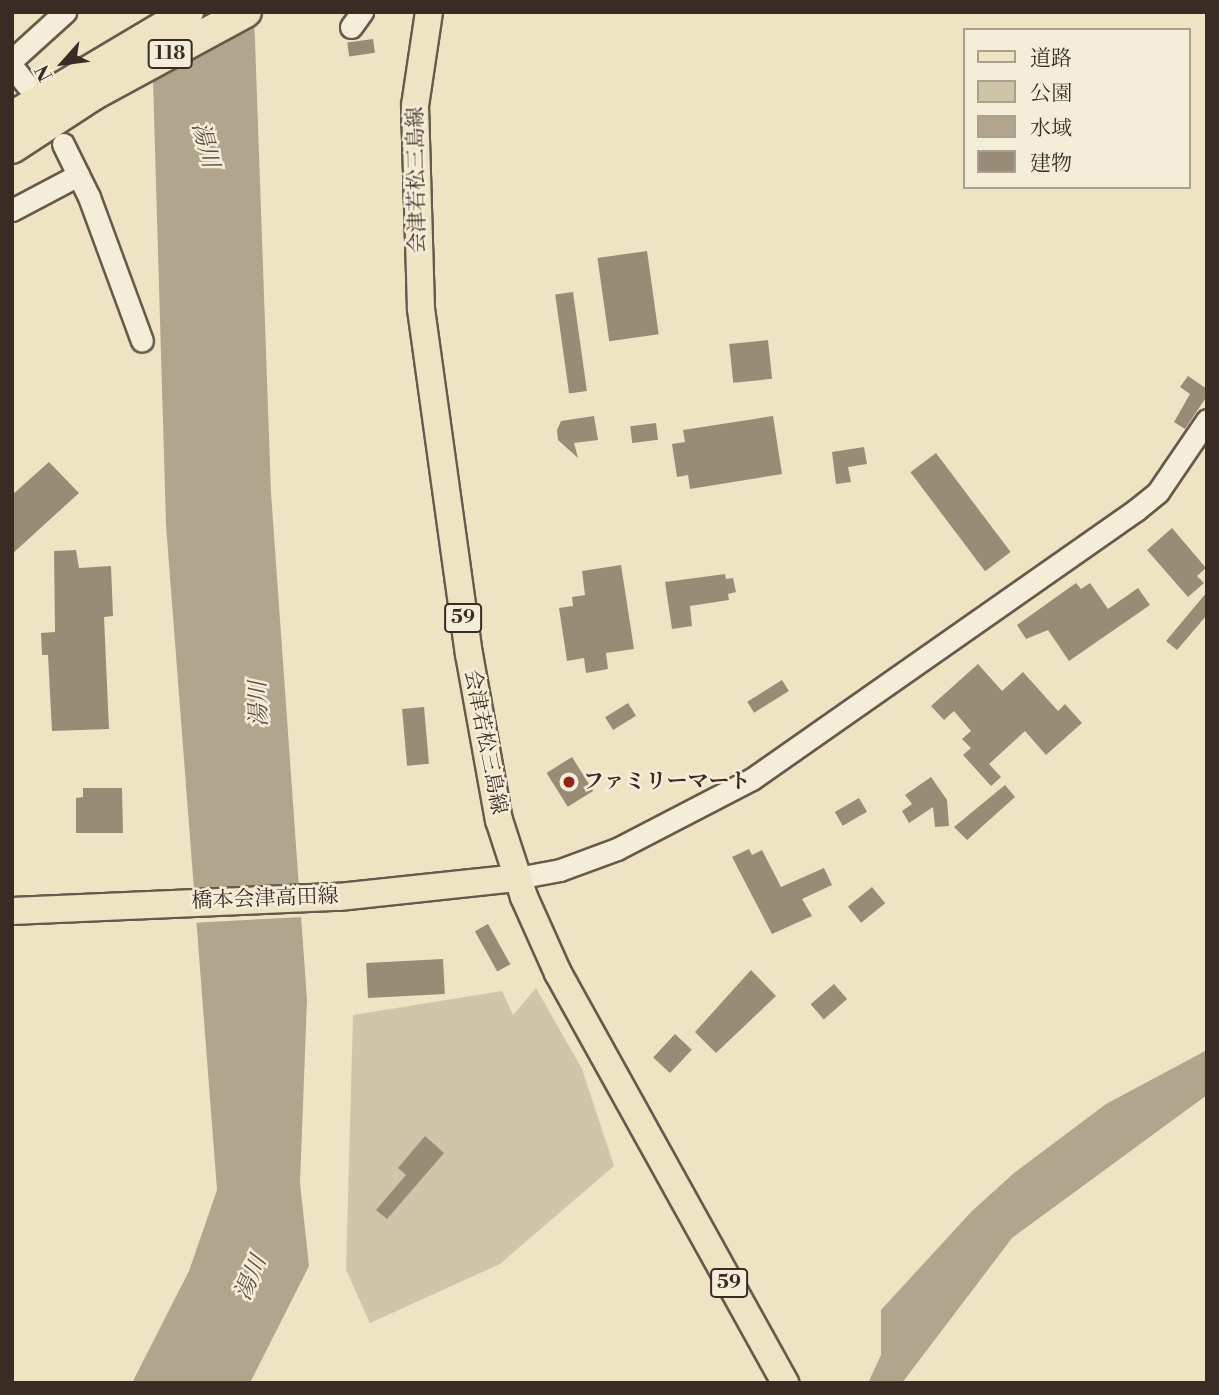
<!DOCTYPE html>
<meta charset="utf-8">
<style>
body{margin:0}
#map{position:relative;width:1219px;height:1395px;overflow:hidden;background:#eee4c3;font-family:"Libre Bodoni","Noto Serif JP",serif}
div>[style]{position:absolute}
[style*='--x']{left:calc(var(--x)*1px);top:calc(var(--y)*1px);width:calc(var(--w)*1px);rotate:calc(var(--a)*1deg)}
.green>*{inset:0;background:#cfc5a8}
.water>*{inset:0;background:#b1a58d}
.pier>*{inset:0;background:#eee4c3;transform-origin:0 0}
.building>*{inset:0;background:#988c77;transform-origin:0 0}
.roads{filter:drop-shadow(2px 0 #675a4c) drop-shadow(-2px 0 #675a4c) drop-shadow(0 2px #675a4c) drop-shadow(0 -2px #675a4c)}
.minor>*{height:21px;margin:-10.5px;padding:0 10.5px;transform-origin:10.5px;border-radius:10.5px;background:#f4edd8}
.major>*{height:26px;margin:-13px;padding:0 13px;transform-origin:13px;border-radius:13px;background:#eee4c3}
.highway>*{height:30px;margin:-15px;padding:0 15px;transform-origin:15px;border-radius:15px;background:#eee4c3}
.dots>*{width:19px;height:19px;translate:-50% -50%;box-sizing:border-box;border:4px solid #f4edd8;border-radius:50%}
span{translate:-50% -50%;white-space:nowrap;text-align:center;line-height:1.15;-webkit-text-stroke:5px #f4edd8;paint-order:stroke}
.shield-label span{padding:2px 5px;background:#f4edd8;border:2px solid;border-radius:5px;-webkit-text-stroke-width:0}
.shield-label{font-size:19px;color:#3a2c25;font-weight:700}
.street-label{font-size:21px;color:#3a2c25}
.poi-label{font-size:21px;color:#3a2c25;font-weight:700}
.left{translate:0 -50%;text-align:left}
.water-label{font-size:23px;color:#5e5044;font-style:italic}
.frame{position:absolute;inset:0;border:14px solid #3a2c25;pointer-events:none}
.legend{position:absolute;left:963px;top:28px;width:228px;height:161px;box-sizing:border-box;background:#f4edd8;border:2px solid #aaa090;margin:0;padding:9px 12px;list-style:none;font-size:21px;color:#3a2c25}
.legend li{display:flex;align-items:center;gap:14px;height:35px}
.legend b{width:35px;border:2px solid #aaa090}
.north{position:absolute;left:28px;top:28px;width:70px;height:70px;-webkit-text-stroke:5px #f4edd8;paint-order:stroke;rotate:242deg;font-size:19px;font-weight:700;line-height:28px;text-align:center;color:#3a2c25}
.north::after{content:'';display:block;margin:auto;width:24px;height:32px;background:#3a2c25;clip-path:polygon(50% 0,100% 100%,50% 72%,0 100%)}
</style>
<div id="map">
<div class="green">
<div style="clip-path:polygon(536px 988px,582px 1069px,614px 1166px,500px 1264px,370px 1323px,346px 1270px,353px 1015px,502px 991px,513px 1015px)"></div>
</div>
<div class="water">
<div style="clip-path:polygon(151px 12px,254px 12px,271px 493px,307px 1000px,300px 1183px,309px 1266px,250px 1383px,132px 1383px,189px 1271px,217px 1190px,166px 525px)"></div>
<div style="clip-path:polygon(1207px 1050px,1207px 1095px,1012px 1238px,902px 1383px,868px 1383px,881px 1355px,881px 1310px,972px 1211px,1014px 1173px,1106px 1104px)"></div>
</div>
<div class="pier">
<div style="left:302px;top:884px;width:33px;height:109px;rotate:87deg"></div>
</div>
<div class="building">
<div style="left:373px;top:39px;width:14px;height:26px;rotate:82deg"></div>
<div style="left:647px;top:251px;width:84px;height:50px;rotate:82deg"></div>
<div style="left:573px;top:292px;width:100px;height:18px;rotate:82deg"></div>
<div style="left:768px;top:340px;width:39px;height:39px;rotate:84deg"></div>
<div style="clip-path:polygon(1188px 376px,1207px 389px,1207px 396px,1185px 429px,1174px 422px,1190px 394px,1180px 387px)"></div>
<div style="clip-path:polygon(594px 416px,598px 440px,574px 443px,578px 458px,558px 440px,557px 430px,561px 421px)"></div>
<div style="clip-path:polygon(773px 416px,782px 474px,690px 489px,688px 475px,677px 477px,672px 444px,685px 442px,683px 430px)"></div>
<div style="left:656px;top:423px;width:17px;height:26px;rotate:83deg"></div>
<div style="clip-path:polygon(864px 447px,867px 464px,848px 467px,851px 482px,836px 484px,832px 452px)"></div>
<div style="left:936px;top:453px;width:124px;height:32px;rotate:53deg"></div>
<div style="clip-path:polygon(49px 462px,79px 493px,12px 554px,12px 495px)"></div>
<div style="clip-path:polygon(1172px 528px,1206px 568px,1197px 576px,1204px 583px,1188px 597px,1147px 550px)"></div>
<div style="clip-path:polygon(76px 550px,79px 568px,111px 566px,113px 616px,104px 617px,109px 729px,52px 731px,48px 655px,42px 655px,41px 633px,55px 632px,54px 551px)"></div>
<div style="clip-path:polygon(621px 565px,634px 649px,606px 653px,608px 669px,586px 673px,584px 658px,567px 661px,559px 608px,573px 606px,572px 597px,585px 595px,582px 571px)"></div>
<div style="clip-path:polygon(725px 574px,726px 579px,733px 578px,736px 592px,728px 594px,729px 600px,690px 606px,692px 626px,672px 629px,665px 582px)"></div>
<div style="clip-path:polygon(1076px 583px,1081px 589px,1090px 583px,1108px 609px,1138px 588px,1150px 605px,1069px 661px,1048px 630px,1026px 639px,1017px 625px)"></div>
<div style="clip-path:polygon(1207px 592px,1207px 615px,1177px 650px,1166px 641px)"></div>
<div style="clip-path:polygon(978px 664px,1002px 691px,1023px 672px,1058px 711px,1065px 704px,1082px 723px,1046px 755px,1025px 731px,989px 764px,1001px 777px,991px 786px,963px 755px,971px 748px,962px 739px,971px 731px,954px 711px,944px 720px,931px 706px)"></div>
<div style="left:782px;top:680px;width:13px;height:41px;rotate:58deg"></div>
<div style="left:628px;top:703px;width:15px;height:27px;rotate:58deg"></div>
<div style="left:424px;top:707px;width:57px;height:22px;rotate:85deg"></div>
<div style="left:572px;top:757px;width:40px;height:30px;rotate:58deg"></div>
<div style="clip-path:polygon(931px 777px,947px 800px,949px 826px,935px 827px,933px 807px,909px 823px,902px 811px,912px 804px,905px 795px)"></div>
<div style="clip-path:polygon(1005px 785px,1015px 797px,967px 840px,954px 827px)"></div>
<div style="clip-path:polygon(83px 788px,122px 788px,123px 833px,76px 833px,76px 798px,83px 797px)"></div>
<div style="left:859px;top:798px;width:16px;height:28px;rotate:60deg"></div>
<div style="clip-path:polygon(749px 849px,752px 855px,762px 850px,781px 887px,824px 868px,832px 885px,802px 899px,812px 916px,772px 934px,732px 857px)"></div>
<div style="left:872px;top:887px;width:21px;height:31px;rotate:51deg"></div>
<div style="left:488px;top:924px;width:46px;height:15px;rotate:61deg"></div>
<div style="left:443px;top:959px;width:35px;height:77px;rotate:87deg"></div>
<div style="clip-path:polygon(751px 970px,776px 996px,716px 1053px,695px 1032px)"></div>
<div style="left:834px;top:984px;width:20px;height:31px;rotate:49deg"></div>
<div style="left:675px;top:1034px;width:23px;height:32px;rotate:43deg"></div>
<div style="clip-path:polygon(425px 1136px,444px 1153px,387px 1219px,376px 1210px,406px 1175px,398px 1168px)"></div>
</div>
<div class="roads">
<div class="minor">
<div style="--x:351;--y:27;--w:19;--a:-54"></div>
<div style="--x:12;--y:60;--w:72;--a:-42.2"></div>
<div style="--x:12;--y:66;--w:24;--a:52"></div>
<div style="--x:63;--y:144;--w:59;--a:63.9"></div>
<div style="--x:89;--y:197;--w:153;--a:69.8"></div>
<div style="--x:12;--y:210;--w:75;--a:-27.9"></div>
<div style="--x:517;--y:878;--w:44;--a:-10.5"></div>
<div style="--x:560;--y:870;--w:61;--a:-20.2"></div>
<div style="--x:617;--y:849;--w:152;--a:-27.4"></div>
<div style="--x:752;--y:779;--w:469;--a:-35"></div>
<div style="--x:1136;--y:510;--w:28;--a:-39"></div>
<div style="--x:1158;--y:492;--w:87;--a:-55.8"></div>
</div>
<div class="major">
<div style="--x:429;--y:12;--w:95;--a:98.5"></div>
<div style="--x:415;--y:106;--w:203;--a:88.3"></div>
<div style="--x:421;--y:309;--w:348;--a:82.1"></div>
<div style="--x:469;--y:654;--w:169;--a:79.8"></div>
<div style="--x:499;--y:820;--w:81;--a:72"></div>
<div style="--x:524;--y:897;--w:83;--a:65.9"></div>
<div style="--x:558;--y:973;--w:469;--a:61"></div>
<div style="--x:12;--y:911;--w:327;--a:-2.5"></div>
<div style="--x:339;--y:897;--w:179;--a:-6.1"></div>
</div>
<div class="highway">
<div style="--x:12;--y:117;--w:205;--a:-30.8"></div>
<div style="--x:12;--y:148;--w:97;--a:-33.2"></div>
<div style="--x:93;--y:95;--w:174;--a:-28.5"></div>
</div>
</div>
<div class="dots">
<div style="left:569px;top:782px;background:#8f2418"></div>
</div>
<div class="shield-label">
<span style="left:170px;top:54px">118</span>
<span style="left:463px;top:618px">59</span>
<span style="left:729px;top:1283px">59</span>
</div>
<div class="street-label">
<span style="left:417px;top:180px;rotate:-91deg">会津若松三島線</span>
<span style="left:485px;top:742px;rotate:79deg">会津若松三島線</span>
<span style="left:265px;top:899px;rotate:-2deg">橋本会津高田線</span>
</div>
<div class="poi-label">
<span class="left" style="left:583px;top:782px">ファミリーマート</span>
</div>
<div class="water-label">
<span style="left:205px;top:145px;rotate:75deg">湯川</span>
<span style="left:259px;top:704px;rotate:-92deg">湯川</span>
<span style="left:251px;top:1278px;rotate:-67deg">湯川</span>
</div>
<div class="frame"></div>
<ul class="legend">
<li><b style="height:9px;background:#eee4c3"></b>道路</li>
<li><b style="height:19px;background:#cfc5a8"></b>公園</li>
<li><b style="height:19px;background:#b1a58d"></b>水域</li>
<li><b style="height:19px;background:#988c77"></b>建物</li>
</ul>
<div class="north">N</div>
</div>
